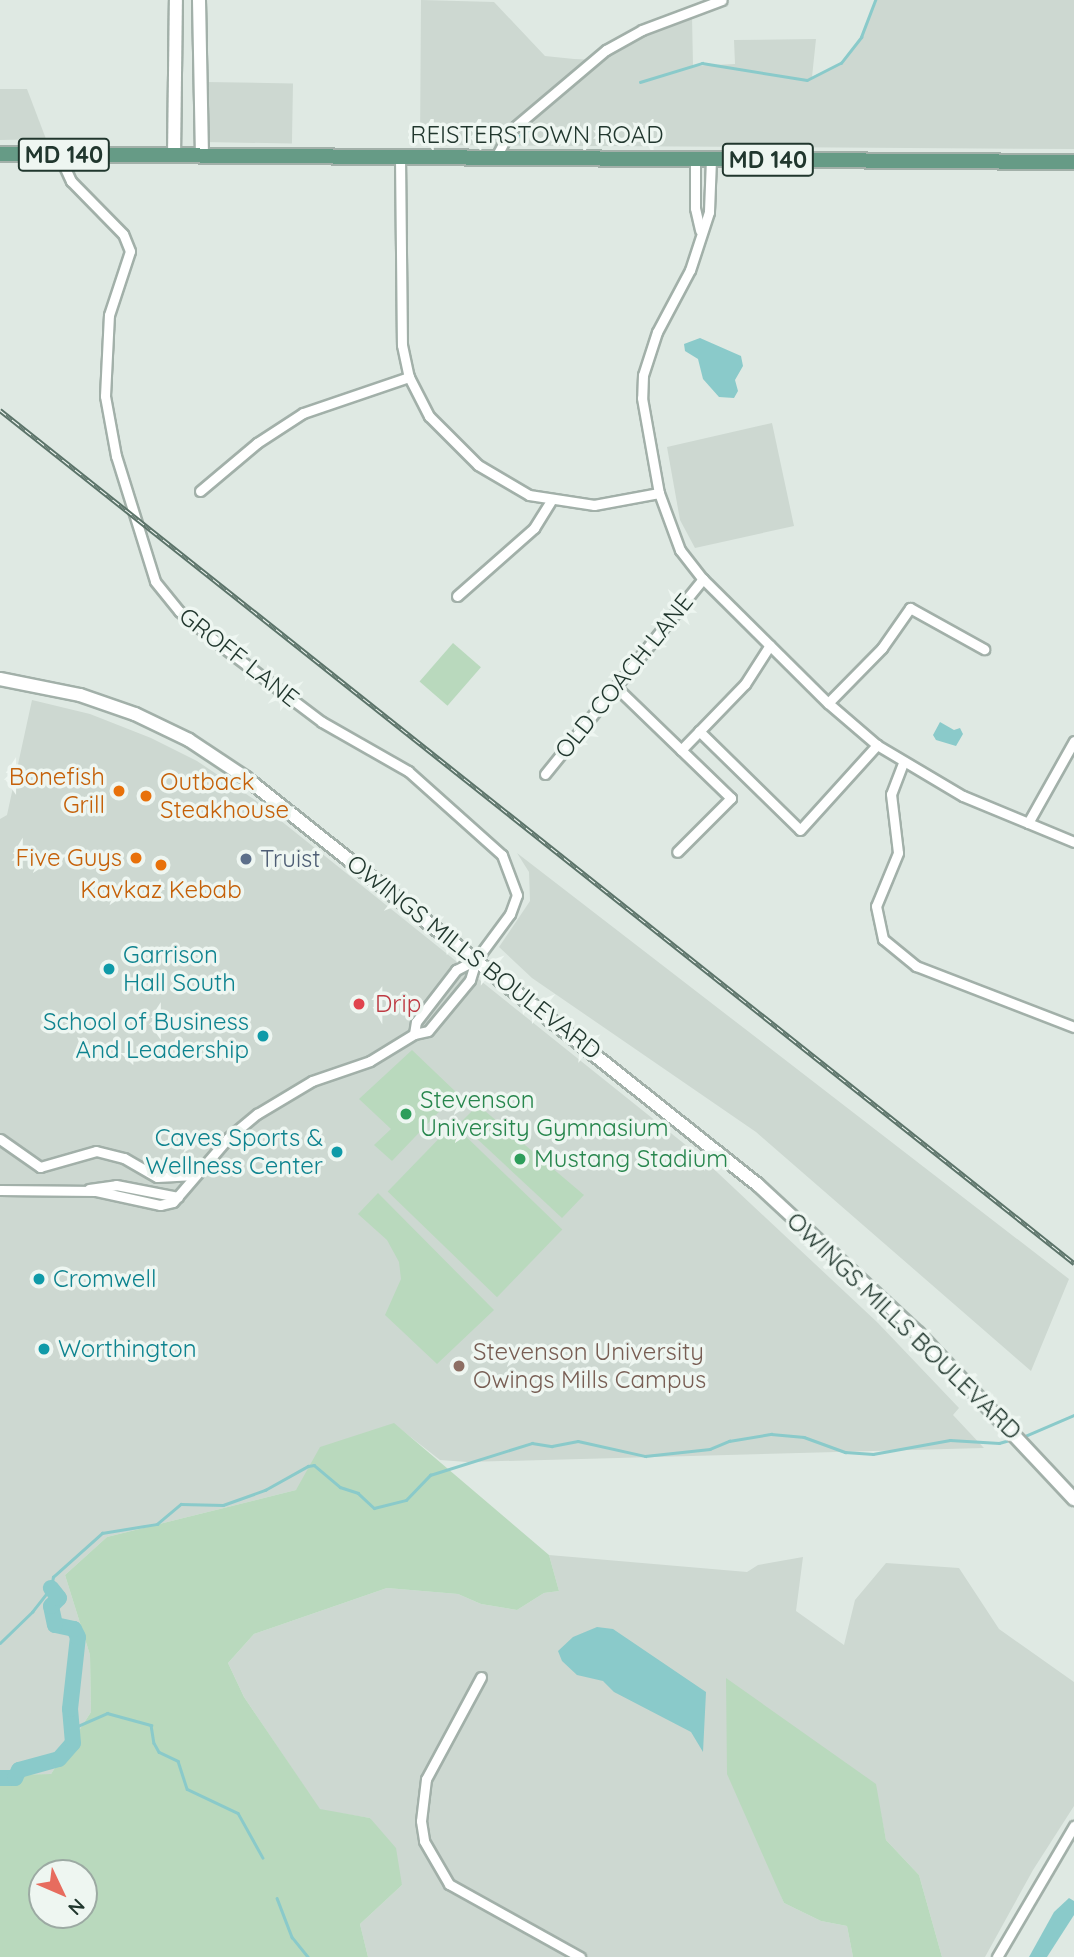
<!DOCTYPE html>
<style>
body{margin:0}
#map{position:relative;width:1074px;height:1957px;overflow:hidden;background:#dfe9e3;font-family:Quicksand,sans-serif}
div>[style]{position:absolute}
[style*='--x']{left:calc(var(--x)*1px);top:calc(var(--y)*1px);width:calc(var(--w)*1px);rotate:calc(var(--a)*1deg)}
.built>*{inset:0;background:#cdd8d1;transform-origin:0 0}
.green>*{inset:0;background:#b9d9bd;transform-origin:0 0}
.water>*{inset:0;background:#8acaca}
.stream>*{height:2.5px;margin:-1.25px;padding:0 1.25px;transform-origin:1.25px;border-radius:1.25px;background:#8acaca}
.river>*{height:16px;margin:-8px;padding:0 8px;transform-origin:8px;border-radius:8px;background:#8acaca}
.roads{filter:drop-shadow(2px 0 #a2b0a9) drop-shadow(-2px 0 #a2b0a9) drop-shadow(0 2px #a2b0a9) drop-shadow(0 -2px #a2b0a9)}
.street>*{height:9px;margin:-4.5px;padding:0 4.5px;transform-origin:4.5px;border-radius:4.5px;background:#fff}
.secondary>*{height:12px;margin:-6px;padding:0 6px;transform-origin:6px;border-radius:6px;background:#fff}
.primary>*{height:14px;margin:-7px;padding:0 7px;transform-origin:7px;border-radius:7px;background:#669b86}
.rail>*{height:5px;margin-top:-2.5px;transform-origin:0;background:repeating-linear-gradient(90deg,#eef6f1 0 8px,#5b7369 0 16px);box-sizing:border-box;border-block:2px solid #5b7369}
.dots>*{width:19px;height:19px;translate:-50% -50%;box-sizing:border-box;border:4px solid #eef6f1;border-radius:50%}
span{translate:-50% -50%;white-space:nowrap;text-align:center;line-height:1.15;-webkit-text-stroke:7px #eef6f1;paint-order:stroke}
.shield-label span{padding:2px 5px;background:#eef6f1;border:2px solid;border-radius:5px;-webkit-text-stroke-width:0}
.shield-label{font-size:23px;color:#21372e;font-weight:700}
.street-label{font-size:24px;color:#21372e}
.food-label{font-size:24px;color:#c56008}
.right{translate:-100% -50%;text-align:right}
.left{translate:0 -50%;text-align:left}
.service-label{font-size:24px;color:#4e5e75}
.culture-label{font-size:24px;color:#0d838f}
.health-label{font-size:24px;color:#be3a42}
.leisure-label{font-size:24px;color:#27864d}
.education-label{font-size:24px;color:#785e54}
.north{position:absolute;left:28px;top:1859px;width:70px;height:70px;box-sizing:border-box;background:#eef6f1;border:2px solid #9caaa3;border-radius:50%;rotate:134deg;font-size:19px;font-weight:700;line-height:28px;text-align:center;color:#21372e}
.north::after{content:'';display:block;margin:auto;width:24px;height:32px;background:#e76c5e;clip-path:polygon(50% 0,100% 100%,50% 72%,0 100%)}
</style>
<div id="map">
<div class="built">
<div style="clip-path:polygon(421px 0,494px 2px,545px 56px,574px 59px,600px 60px,644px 33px,692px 16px,693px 66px,735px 64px,734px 40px,816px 39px,812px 77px,841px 63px,861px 37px,875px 0,1074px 0,1074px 149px,420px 145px)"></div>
<div style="left:206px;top:82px;width:87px;height:60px;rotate:1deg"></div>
<div style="clip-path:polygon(0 89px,27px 89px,46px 139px,0 140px)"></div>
<div style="clip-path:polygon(772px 423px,794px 526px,695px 548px,680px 520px,667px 447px)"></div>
<div style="clip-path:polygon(32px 700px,90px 714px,151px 738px,197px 761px,255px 800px,702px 1158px,878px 1323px,959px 1408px,953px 1415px,984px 1448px,467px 1462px,440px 1460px,394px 1424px,296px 1490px,107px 1537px,65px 1575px,90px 1655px,91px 1712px,51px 1774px,0 1775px,0 819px,7px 815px)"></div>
<div style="clip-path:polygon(517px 853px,1069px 1279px,1031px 1371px,756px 1132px,532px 978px,499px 947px,530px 901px,529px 872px)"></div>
<div style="clip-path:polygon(549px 1555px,747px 1572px,758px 1565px,803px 1557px,796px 1611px,844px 1645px,855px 1600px,886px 1563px,959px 1568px,999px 1629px,1074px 1682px,1074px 1806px,1033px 1870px,985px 1957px,942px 1957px,919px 1875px,886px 1840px,875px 1784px,763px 1849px,784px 1903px,821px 1921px,847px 1926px,853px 1957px,368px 1957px,360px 1924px,402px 1885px,370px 1818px,320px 1810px,244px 1697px,228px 1663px,254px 1634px,387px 1588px,458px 1594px,481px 1604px,517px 1610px,544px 1593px,559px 1591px)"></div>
</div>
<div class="green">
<div style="left:453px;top:643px;width:37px;height:51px;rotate:41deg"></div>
<div style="clip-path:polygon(412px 1050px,457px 1093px,392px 1161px,374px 1145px,391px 1129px,359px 1099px)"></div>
<div style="clip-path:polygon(478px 1105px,584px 1195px,562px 1218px,460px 1123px)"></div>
<div style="left:453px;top:1124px;width:152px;height:94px;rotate:44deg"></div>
<div style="clip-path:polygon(378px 1193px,494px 1310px,437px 1364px,385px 1315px,401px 1279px,399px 1262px,387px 1240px,358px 1214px)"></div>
<div style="clip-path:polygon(evenodd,394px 1423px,549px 1555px,559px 1591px,544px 1593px,517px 1610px,481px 1604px,458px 1594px,387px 1588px,254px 1634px,228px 1663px,244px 1697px,320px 1809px,370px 1818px,396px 1848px,402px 1885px,360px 1924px,368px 1957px,0 1957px,0 1775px,51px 1774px,91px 1712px,90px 1655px,65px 1575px,107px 1537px,296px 1490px,320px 1447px,394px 1423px,42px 1873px,84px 1873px,84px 1915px,42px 1915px,42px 1873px)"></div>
<div style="clip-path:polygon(726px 1678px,876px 1784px,886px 1840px,919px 1875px,942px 1957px,853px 1957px,847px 1926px,821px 1921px,784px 1903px,727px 1774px)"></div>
</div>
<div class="water">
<div style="clip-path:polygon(700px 338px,741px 356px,743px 366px,735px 380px,738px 391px,734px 398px,719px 397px,703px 379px,698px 359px,685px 351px,684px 344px)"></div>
<div style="clip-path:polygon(940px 722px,954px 730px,960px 728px,963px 734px,956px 746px,936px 740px,933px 735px)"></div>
<div style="clip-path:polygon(597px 1627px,613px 1629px,706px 1692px,703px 1752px,691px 1732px,614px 1692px,603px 1681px,577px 1675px,562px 1661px,558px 1651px,573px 1637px)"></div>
<div style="clip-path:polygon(1069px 1898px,1074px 1901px,1074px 1915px,1047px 1957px,1029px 1957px,1054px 1912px)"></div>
</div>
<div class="stream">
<div style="--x:640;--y:82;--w:65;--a:-17"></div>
<div style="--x:702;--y:63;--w:106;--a:9.2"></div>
<div style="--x:807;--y:80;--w:38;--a:-27"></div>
<div style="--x:841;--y:63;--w:33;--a:-52"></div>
<div style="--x:861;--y:37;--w:40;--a:-69"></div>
<div style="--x:508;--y:143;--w:31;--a:-32"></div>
<div style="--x:1023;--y:1437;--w:56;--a:-23.3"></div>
<div style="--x:0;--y:1643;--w:45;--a:-44.1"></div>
<div style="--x:32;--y:1612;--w:31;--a:-52"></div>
<div style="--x:51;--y:1588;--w:11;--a:-80"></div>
<div style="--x:53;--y:1577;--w:66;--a:-41.9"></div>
<div style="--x:102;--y:1533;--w:56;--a:-9.3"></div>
<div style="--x:157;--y:1524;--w:31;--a:-40"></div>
<div style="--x:181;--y:1504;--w:42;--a:1.4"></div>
<div style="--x:223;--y:1505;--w:45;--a:-19.7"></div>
<div style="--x:265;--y:1490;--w:49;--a:-29.2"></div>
<div style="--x:308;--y:1466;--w:6;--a:-9"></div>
<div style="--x:314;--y:1465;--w:34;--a:40"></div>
<div style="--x:340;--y:1487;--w:19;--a:18"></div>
<div style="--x:358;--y:1493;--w:22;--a:43"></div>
<div style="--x:374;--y:1508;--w:33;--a:-14"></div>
<div style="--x:406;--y:1500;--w:35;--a:-46"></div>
<div style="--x:430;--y:1475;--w:107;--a:-17.4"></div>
<div style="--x:532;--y:1443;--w:20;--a:9"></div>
<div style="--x:552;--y:1446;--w:26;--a:-11"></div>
<div style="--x:578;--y:1441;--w:69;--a:12.6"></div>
<div style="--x:645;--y:1456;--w:65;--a:-6.1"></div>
<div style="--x:710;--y:1449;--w:21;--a:-23"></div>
<div style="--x:729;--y:1441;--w:43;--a:-9.5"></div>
<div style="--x:771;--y:1434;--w:33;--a:5"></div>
<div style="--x:804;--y:1437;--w:44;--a:20.1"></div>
<div style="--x:845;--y:1452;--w:28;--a:4"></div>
<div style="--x:873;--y:1454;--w:78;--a:-10.3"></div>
<div style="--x:950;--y:1440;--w:49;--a:3.5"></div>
<div style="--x:999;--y:1443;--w:15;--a:-16"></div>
<div style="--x:70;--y:1721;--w:9;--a:32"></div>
<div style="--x:78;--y:1726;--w:32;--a:-24"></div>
<div style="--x:107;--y:1713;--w:46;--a:15.3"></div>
<div style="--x:151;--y:1725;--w:18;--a:81"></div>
<div style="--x:154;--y:1743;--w:10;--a:61"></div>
<div style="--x:159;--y:1752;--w:21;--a:25"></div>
<div style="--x:178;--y:1761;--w:29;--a:72"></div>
<div style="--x:187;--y:1789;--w:56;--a:25.2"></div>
<div style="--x:238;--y:1813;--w:51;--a:60.9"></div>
<div style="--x:277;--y:1898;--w:42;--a:69"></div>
<div style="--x:292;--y:1937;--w:26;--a:51"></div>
</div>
<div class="river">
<div style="--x:0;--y:1778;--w:15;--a:0"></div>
<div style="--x:15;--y:1778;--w:9;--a:-63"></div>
<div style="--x:19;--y:1770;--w:41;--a:-15.4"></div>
<div style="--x:59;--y:1759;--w:21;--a:-49"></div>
<div style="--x:73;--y:1743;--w:34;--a:-95"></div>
<div style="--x:70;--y:1709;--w:72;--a:-83.7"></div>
<div style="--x:78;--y:1637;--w:9;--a:-117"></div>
<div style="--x:74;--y:1629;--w:19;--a:-168"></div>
<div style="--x:55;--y:1625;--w:19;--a:-102"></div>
<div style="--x:51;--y:1606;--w:11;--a:-45"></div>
<div style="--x:59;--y:1598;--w:13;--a:-129"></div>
</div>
<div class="roads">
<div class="street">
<div style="--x:400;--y:157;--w:188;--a:89.4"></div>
<div style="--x:402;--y:345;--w:33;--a:78"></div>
<div style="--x:409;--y:377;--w:44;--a:62.9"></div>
<div style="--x:429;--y:416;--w:69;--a:45"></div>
<div style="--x:478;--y:465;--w:59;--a:30.5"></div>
<div style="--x:529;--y:495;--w:66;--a:8.7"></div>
<div style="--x:594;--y:505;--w:66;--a:-10.5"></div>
<div style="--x:496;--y:157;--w:30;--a:-62"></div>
<div style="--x:510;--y:131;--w:126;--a:-40.2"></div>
<div style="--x:606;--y:50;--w:41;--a:-29.1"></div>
<div style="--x:642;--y:30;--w:85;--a:-20.6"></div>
<div style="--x:695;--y:159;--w:49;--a:90"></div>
<div style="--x:695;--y:208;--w:23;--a:77"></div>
<div style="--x:711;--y:159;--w:53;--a:92.2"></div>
<div style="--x:709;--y:212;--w:61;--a:108.1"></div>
<div style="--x:690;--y:270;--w:70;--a:118"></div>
<div style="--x:657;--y:332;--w:45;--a:108"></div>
<div style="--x:643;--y:375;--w:23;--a:92"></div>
<div style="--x:642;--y:398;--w:97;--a:79.9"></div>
<div style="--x:659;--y:493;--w:61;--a:69.8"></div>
<div style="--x:680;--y:550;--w:37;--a:52"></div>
<div style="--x:703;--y:579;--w:176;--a:44.8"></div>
<div style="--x:828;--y:703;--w:65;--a:40.6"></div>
<div style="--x:877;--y:745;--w:100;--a:30.7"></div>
<div style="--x:963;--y:796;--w:120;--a:22.5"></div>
<div style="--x:200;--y:491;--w:75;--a:-40.1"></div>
<div style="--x:257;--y:443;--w:55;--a:-33.1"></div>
<div style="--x:303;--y:413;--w:112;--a:-18.8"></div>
<div style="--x:457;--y:596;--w:103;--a:-41.4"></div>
<div style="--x:534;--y:528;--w:31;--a:-58"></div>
<div style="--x:616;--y:687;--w:160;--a:44"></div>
<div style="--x:731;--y:798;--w:76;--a:135"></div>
<div style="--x:828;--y:703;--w:77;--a:-45.5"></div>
<div style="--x:882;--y:648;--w:49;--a:-55"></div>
<div style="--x:910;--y:608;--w:85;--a:29"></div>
<div style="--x:699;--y:731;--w:141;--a:44.4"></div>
<div style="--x:800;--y:830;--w:115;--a:-47.8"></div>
<div style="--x:681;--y:750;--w:92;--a:-45.9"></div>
<div style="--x:745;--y:684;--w:46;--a:-57.3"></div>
<div style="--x:903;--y:763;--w:33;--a:111"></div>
<div style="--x:891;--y:794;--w:59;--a:83.2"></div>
<div style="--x:898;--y:853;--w:57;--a:112.5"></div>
<div style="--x:876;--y:906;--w:34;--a:78"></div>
<div style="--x:883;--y:939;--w:43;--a:39.3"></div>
<div style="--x:916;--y:966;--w:169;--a:21.1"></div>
<div style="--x:545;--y:774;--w:251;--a:-51"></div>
<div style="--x:1028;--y:823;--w:94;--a:-60.7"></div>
<div style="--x:414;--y:1034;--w:12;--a:-81"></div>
<div style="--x:416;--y:1022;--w:66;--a:-52.4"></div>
<div style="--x:456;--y:970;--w:22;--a:-27"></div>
<div style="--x:0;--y:1139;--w:49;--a:35"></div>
<div style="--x:40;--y:1167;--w:58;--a:-15.9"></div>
<div style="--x:96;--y:1151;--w:29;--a:14"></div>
<div style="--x:124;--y:1158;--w:38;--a:30"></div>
<div style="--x:157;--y:1177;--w:38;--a:-3"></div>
<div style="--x:89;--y:1189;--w:27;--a:-8"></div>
<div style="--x:116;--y:1185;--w:63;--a:11"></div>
<div style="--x:0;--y:1190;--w:96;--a:0.6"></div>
<div style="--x:96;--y:1191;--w:66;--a:12.3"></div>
<div style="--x:160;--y:1205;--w:13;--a:-13"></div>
<div style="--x:173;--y:1202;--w:84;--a:-49.3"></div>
<div style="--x:228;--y:1138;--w:38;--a:-40"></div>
<div style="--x:257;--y:1114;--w:64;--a:-31"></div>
<div style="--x:312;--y:1081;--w:61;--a:-19"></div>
<div style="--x:370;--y:1061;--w:52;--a:-31.5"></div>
<div style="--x:414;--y:1034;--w:14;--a:-12"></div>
<div style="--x:428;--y:1031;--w:66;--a:-50.5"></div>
<div style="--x:470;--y:980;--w:21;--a:-73"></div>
<div style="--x:476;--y:960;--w:57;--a:-53.5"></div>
<div style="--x:510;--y:914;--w:20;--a:-70"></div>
<div style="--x:517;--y:895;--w:43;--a:-110.6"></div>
<div style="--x:502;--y:855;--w:126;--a:-138.2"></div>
<div style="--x:408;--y:771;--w:99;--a:-150.3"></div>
<div style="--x:322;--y:722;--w:123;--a:-142.9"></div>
<div style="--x:224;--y:648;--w:58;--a:-140.6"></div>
<div style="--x:179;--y:611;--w:38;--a:-129"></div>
<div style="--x:155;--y:581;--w:131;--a:-107.3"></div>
<div style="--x:116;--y:456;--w:61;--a:-100.4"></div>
<div style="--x:105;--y:396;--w:81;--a:-87.2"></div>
<div style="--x:109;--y:315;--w:67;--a:-71.8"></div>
<div style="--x:130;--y:251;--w:18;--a:-112"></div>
<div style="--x:123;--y:234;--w:74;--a:-134.5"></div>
<div style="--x:71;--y:181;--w:29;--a:-115"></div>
<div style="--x:481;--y:1677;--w:116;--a:118.3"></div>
<div style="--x:426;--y:1779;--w:42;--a:96.8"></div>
<div style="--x:421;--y:1821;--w:20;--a:81"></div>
<div style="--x:424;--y:1841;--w:50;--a:59.8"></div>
<div style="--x:449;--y:1884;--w:150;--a:29.1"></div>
<div style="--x:997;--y:1957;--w:152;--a:-59.6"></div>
</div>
<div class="secondary">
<div style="--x:199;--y:0;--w:156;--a:88.9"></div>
<div style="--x:174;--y:156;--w:156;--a:-89.3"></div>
<div style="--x:0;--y:679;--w:82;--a:11.3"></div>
<div style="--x:80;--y:695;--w:58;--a:19.1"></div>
<div style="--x:135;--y:714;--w:60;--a:25.7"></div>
<div style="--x:189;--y:740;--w:69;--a:33.7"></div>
<div style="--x:246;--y:778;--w:654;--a:38.48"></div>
<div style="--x:758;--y:1185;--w:218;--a:42.8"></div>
<div style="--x:918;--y:1333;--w:228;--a:46.8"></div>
</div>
<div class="primary">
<div style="--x:0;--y:154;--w:1074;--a:0.43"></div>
</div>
</div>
<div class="rail">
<div style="--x:0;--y:410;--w:1372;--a:38.46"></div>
</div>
<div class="dots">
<div style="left:119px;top:791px;background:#e8710a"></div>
<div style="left:146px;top:796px;background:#e8710a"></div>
<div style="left:136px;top:858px;background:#e8710a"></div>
<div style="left:246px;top:859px;background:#5c6f8a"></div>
<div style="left:161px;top:865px;background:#e8710a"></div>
<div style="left:109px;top:969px;background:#0f9aa8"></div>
<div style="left:359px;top:1004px;background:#e0444e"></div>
<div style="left:263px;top:1036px;background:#0f9aa8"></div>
<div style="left:406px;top:1114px;background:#2e9e5b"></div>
<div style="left:337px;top:1152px;background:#0f9aa8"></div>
<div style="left:520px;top:1159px;background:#2e9e5b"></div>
<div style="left:39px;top:1279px;background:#0f9aa8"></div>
<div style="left:44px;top:1349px;background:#0f9aa8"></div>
<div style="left:459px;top:1366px;background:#8d6e63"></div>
</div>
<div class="shield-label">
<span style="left:64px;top:155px">MD 140</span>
<span style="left:768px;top:160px">MD 140</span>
</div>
<div class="street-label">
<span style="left:537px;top:135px">REISTERSTOWN ROAD</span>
<span style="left:239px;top:657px;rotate:38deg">GROFF LANE</span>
<span style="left:624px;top:676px;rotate:-51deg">OLD COACH LANE</span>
<span style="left:474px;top:957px;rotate:38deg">OWINGS MILLS BOULEVARD</span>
<span style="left:904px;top:1326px;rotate:44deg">OWINGS MILLS BOULEVARD</span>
</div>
<div class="food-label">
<span class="right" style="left:105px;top:791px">Bonefish<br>Grill</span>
<span class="left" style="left:160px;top:796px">Outback<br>Steakhouse</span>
<span class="right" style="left:122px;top:858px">Five Guys</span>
<span style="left:161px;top:890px">Kavkaz Kebab</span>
</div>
<div class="service-label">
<span class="left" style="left:260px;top:859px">Truist</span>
</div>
<div class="culture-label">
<span class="left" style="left:123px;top:969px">Garrison<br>Hall South</span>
<span class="right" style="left:249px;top:1036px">School of Business<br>And Leadership</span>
<span class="right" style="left:323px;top:1152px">Caves Sports &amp;<br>Wellness Center</span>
<span class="left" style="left:53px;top:1279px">Cromwell</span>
<span class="left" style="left:58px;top:1349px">Worthington</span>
</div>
<div class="health-label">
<span class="left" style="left:375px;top:1004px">Drip</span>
</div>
<div class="leisure-label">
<span class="left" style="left:420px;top:1114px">Stevenson<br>University Gymnasium</span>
<span class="left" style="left:534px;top:1159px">Mustang Stadium</span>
</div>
<div class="education-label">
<span class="left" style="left:473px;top:1366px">Stevenson University<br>Owings Mills Campus</span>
</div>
<div class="north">N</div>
</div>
